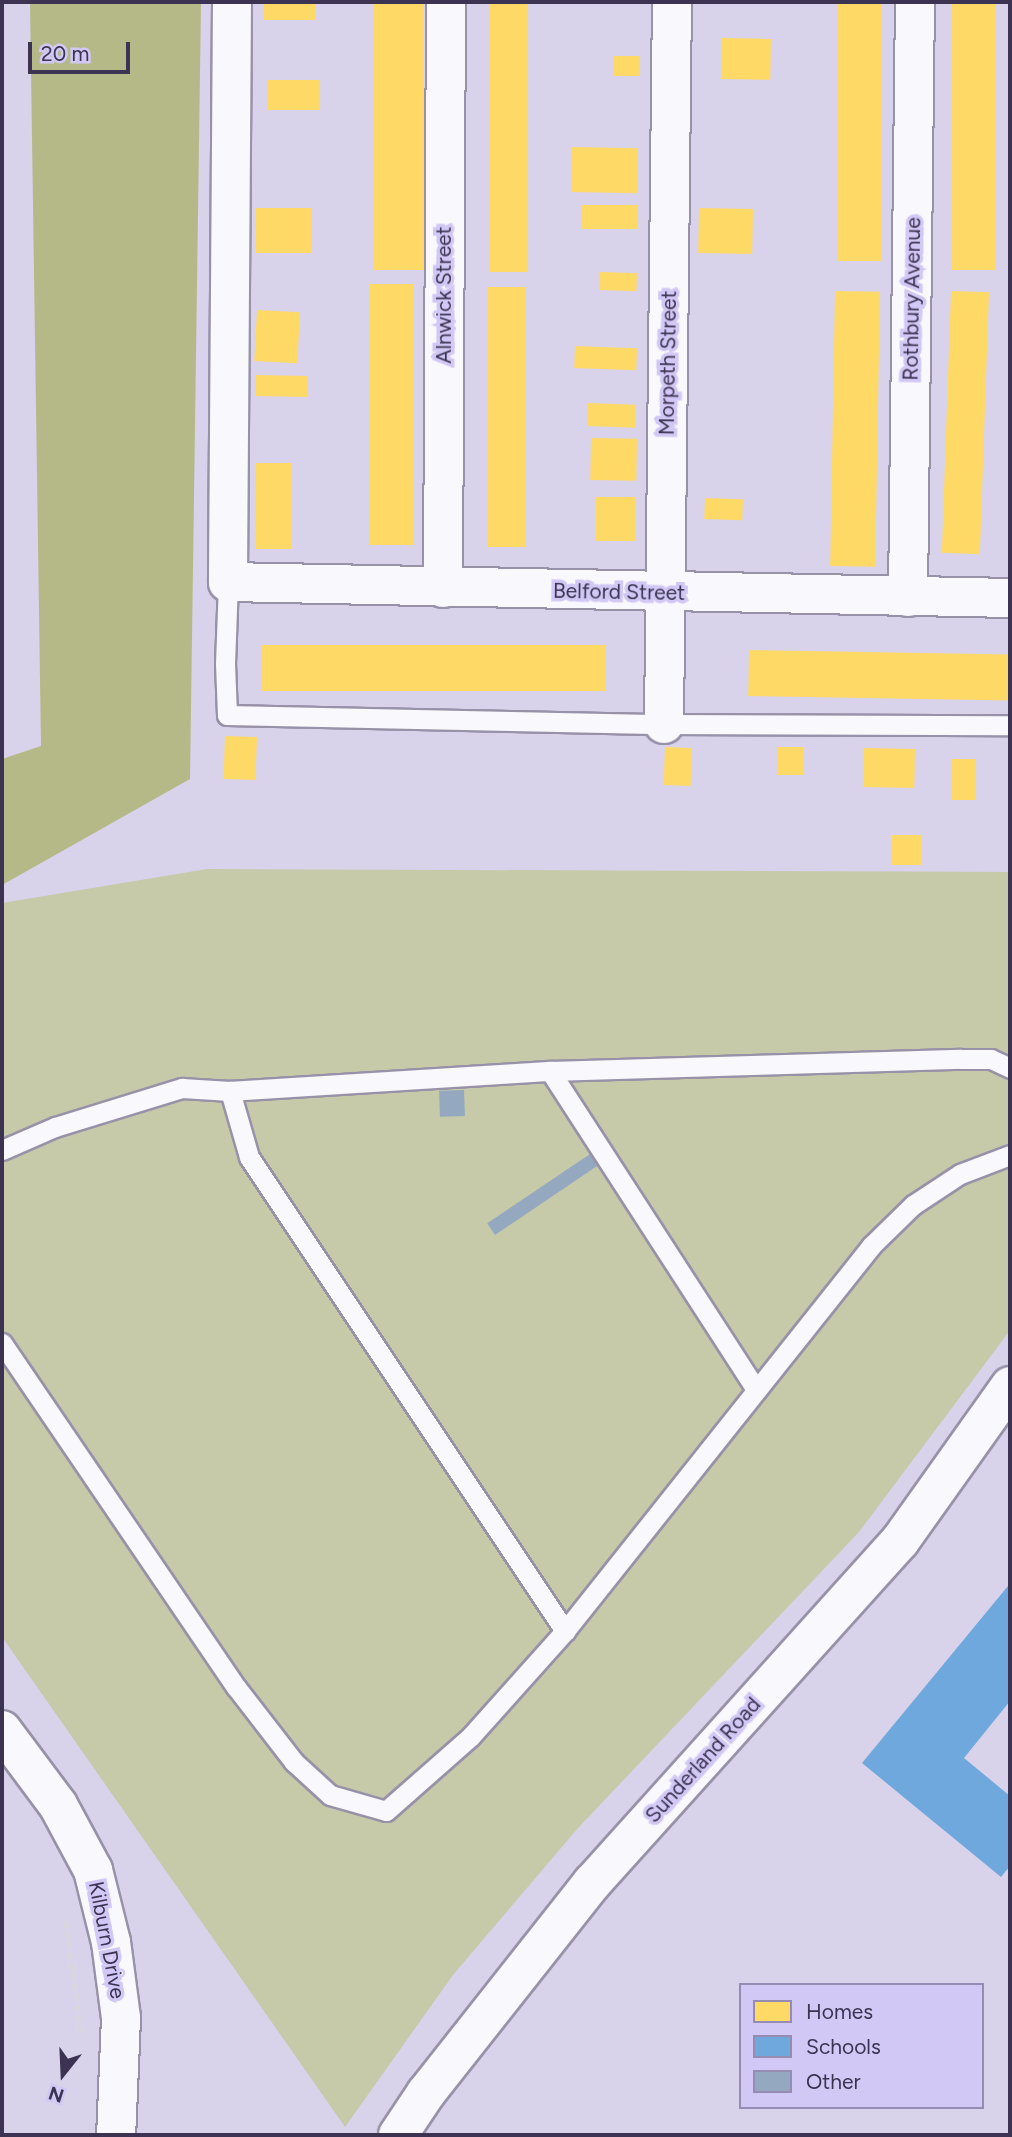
<!DOCTYPE html>
<style>
body{margin:0}
#map{position:relative;width:1012px;height:2137px;overflow:hidden;background:#d8d2ea;font-family:Figtree,sans-serif}
div>[style]{position:absolute}
[style*='--x']{left:calc(var(--x)*1px);top:calc(var(--y)*1px);width:calc(var(--w)*1px);rotate:calc(var(--a)*1deg)}
.green>*{inset:0;background:#c7caa9}
.forest>*{inset:0;background:#b5b988}
.homes>*{inset:0;background:#ffd966;transform-origin:0 0}
.schools>*{inset:0;background:#6fa8dc}
.building>*{inset:0;background:#94a9bf;transform-origin:0 0}
.path>*{height:4.5px;margin-top:-2.25px;transform-origin:0;background:repeating-linear-gradient(90deg,#d8d6de 0 7px,transparent 0 10.5px)}
.roads{filter:drop-shadow(2px 0 #9892a9) drop-shadow(-2px 0 #9892a9) drop-shadow(0 2px #9892a9) drop-shadow(0 -2px #9892a9)}
.service>*{height:19px;margin:-9.5px;padding:0 9.5px;transform-origin:9.5px;border-radius:9.5px;background:#f9f8fc}
.minor>*{height:38px;margin:-19px;padding:0 19px;transform-origin:19px;border-radius:19px;background:#f9f8fc}
.primary>*{height:38px;margin:-19px;padding:0 19px;transform-origin:19px;border-radius:19px;background:#f9f8fc}
span{translate:-50% -50%;white-space:nowrap;text-align:center;line-height:1.15;-webkit-text-stroke:7px #d2c8f5;paint-order:stroke}
.street-label{font-size:21px;color:#3b3351}
.frame{position:absolute;inset:0;border:4px solid #3b3351;pointer-events:none}
.legend{position:absolute;left:739px;top:1983px;width:245px;height:126px;box-sizing:border-box;background:#d2c8f5;border:2px solid #968cb3;margin:0;padding:9px 12px;list-style:none;font-size:21px;color:#3b3351}
.legend li{display:flex;align-items:center;gap:14px;height:35px}
.legend b{width:35px;border:2px solid #968cb3}
.north{position:absolute;left:28px;top:2039px;width:70px;height:70px;-webkit-text-stroke:5px #d2c8f5;paint-order:stroke;rotate:198deg;font-size:19px;font-weight:700;line-height:28px;text-align:center;color:#3b3351}
.north::after{content:'';display:block;margin:auto;width:24px;height:32px;background:#3b3351;clip-path:polygon(50% 0,100% 100%,50% 72%,0 100%)}
.scale{position:absolute;left:28px;top:42px;width:102px;height:32px;box-sizing:border-box;border:4px solid #3b3351;border-top:0;padding-left:9px;font-size:21px;line-height:24px;white-space:nowrap;color:#3b3351;-webkit-text-stroke:5px #d2c8f5;paint-order:stroke}
</style>
<div id="map">
<div class="green">
<div style="clip-path:polygon(207px 869px,1010px 872px,1008px 1333px,859px 1532px,578px 1828px,453px 1975px,345px 2127px,2px 1637px,2px 903px)"></div>
</div>
<div class="forest">
<div style="clip-path:polygon(30px 2px,201px 2px,190px 779px,2px 885px,2px 759px,41px 746px)"></div>
</div>
<div class="homes">
<div style="left:264px;top:2px;width:51px;height:18px"></div>
<div style="left:373px;top:2px;width:51px;height:268px"></div>
<div style="left:490px;top:2px;width:37px;height:270px"></div>
<div style="left:838px;top:2px;width:44px;height:259px"></div>
<div style="left:952px;top:2px;width:43px;height:268px"></div>
<div style="left:722px;top:38px;width:49px;height:41px;rotate:1deg"></div>
<div style="left:613px;top:56px;width:26px;height:20px"></div>
<div style="left:320px;top:80px;width:30px;height:52px;rotate:90deg"></div>
<div style="left:572px;top:147px;width:66px;height:45px;rotate:1deg"></div>
<div style="left:581px;top:205px;width:56px;height:24px"></div>
<div style="left:312px;top:208px;width:45px;height:56px;rotate:90deg"></div>
<div style="left:699px;top:208px;width:54px;height:45px;rotate:1deg"></div>
<div style="left:600px;top:272px;width:37px;height:18px;rotate:2deg"></div>
<div style="left:370px;top:284px;width:43px;height:261px"></div>
<div style="left:487px;top:287px;width:39px;height:260px"></div>
<div style="left:835px;top:291px;width:45px;height:275px;rotate:1deg"></div>
<div style="left:951px;top:291px;width:38px;height:262px;rotate:2deg"></div>
<div style="left:257px;top:310px;width:43px;height:51px;rotate:3deg"></div>
<div style="left:575px;top:346px;width:62px;height:22px;rotate:2deg"></div>
<div style="left:256px;top:375px;width:52px;height:21px;rotate:1deg"></div>
<div style="left:588px;top:403px;width:48px;height:23px;rotate:2deg"></div>
<div style="left:591px;top:438px;width:46px;height:42px;rotate:1deg"></div>
<div style="left:255px;top:463px;width:37px;height:86px"></div>
<div style="left:596px;top:497px;width:39px;height:44px"></div>
<div style="left:705px;top:498px;width:38px;height:21px;rotate:2deg"></div>
<div style="left:262px;top:645px;width:343px;height:46px"></div>
<div style="left:749px;top:650px;width:261px;height:46px;rotate:1deg"></div>
<div style="left:225px;top:736px;width:32px;height:43px;rotate:2deg"></div>
<div style="left:665px;top:747px;width:27px;height:38px;rotate:2deg"></div>
<div style="left:803px;top:747px;width:28px;height:25px;rotate:90deg"></div>
<div style="left:864px;top:748px;width:51px;height:39px;rotate:1deg"></div>
<div style="left:952px;top:759px;width:24px;height:41px"></div>
<div style="left:891px;top:835px;width:30px;height:30px"></div>
</div>
<div class="schools">
<div style="clip-path:polygon(1008px 1586px,1010px 1589px,1010px 1701px,964px 1758px,1010px 1796px,1010px 1866px,1001px 1877px,862px 1763px)"></div>
</div>
<div class="building">
<div style="left:464px;top:1090px;width:26px;height:25px;rotate:88deg"></div>
<div style="left:590px;top:1154px;width:14px;height:124px;rotate:56deg"></div>
</div>
<div class="path">
<div style="--x:66;--y:1921;--w:117;--a:82.1"></div>
</div>
<div class="roads">
<div class="service">
<div style="--x:228;--y:582;--w:81;--a:92.1"></div>
<div style="--x:225;--y:663;--w:52;--a:87.8"></div>
<div style="--x:227;--y:715;--w:437;--a:1.2"></div>
<div style="--x:664;--y:724;--w:346;--a:0.2"></div>
<div style="--x:550;--y:1071;--w:380;--a:57.1"></div>
<div style="--x:230;--y:1091;--w:69;--a:73.9"></div>
<div style="--x:249;--y:1157;--w:570;--a:56.31"></div>
<div style="--x:2;--y:1150;--w:58;--a:-23.5"></div>
<div style="--x:55;--y:1127;--w:133;--a:-17.1"></div>
<div style="--x:182;--y:1088;--w:48;--a:3.6"></div>
<div style="--x:230;--y:1091;--w:321;--a:-3.6"></div>
<div style="--x:550;--y:1071;--w:411;--a:-1.7"></div>
<div style="--x:961;--y:1059;--w:30;--a:0"></div>
<div style="--x:991;--y:1059;--w:21;--a:25"></div>
<div style="--x:2;--y:1343;--w:416;--a:55.8"></div>
<div style="--x:236;--y:1687;--w:95;--a:52.3"></div>
<div style="--x:294;--y:1762;--w:49;--a:42.5"></div>
<div style="--x:330;--y:1795;--w:58;--a:15.9"></div>
<div style="--x:386;--y:1811;--w:113;--a:-41.4"></div>
<div style="--x:471;--y:1736;--w:141;--a:-48.2"></div>
<div style="--x:565;--y:1631;--w:492;--a:-51.5"></div>
<div style="--x:871;--y:1246;--w:59;--a:-44.3"></div>
<div style="--x:913;--y:1205;--w:56;--a:-33.4"></div>
<div style="--x:960;--y:1174;--w:53;--a:-20.8"></div>
</div>
<div class="minor">
<div style="--x:232;--y:2;--w:580;--a:90.4"></div>
<div style="--x:228;--y:582;--w:782;--a:1.17"></div>
<div style="--x:443;--y:588;--w:586;--a:-89.71"></div>
<div style="--x:908;--y:597;--w:595;--a:-89.33"></div>
<div style="--x:664;--y:724;--w:722;--a:-89.37"></div>
<div style="--x:2;--y:1730;--w:94;--a:53.3"></div>
<div style="--x:58;--y:1805;--w:74;--a:61.7"></div>
<div style="--x:93;--y:1870;--w:74;--a:76"></div>
<div style="--x:111;--y:1942;--w:77;--a:82.5"></div>
<div style="--x:121;--y:2018;--w:117;--a:92.4"></div>
</div>
<div class="primary">
<div style="--x:398;--y:2135;--w:50;--a:-56.3"></div>
<div style="--x:426;--y:2093;--w:268;--a:-51.7"></div>
<div style="--x:592;--y:1883;--w:460;--a:-48"></div>
<div style="--x:900;--y:1541;--w:190;--a:-54.6"></div>
</div>
</div>
<div class="street-label">
<span style="left:444px;top:295px;rotate:-90deg">Alnwick Street</span>
<span style="left:912px;top:299px;rotate:-89deg">Rothbury Avenue</span>
<span style="left:668px;top:363px;rotate:-89deg">Morpeth Street</span>
<span style="left:619px;top:592px;rotate:1deg">Belford Street</span>
<span style="left:703px;top:1760px;rotate:-48deg">Sunderland Road</span>
<span style="left:107px;top:1940px;rotate:79deg">Kilburn Drive</span>
</div>
<div class="frame"></div>
<ul class="legend">
<li><b style="height:19px;background:#ffd966"></b>Homes</li>
<li><b style="height:19px;background:#6fa8dc"></b>Schools</li>
<li><b style="height:19px;background:#94a9bf"></b>Other</li>
</ul>
<div class="north">N</div>
<div class="scale">20 m</div>
</div>
